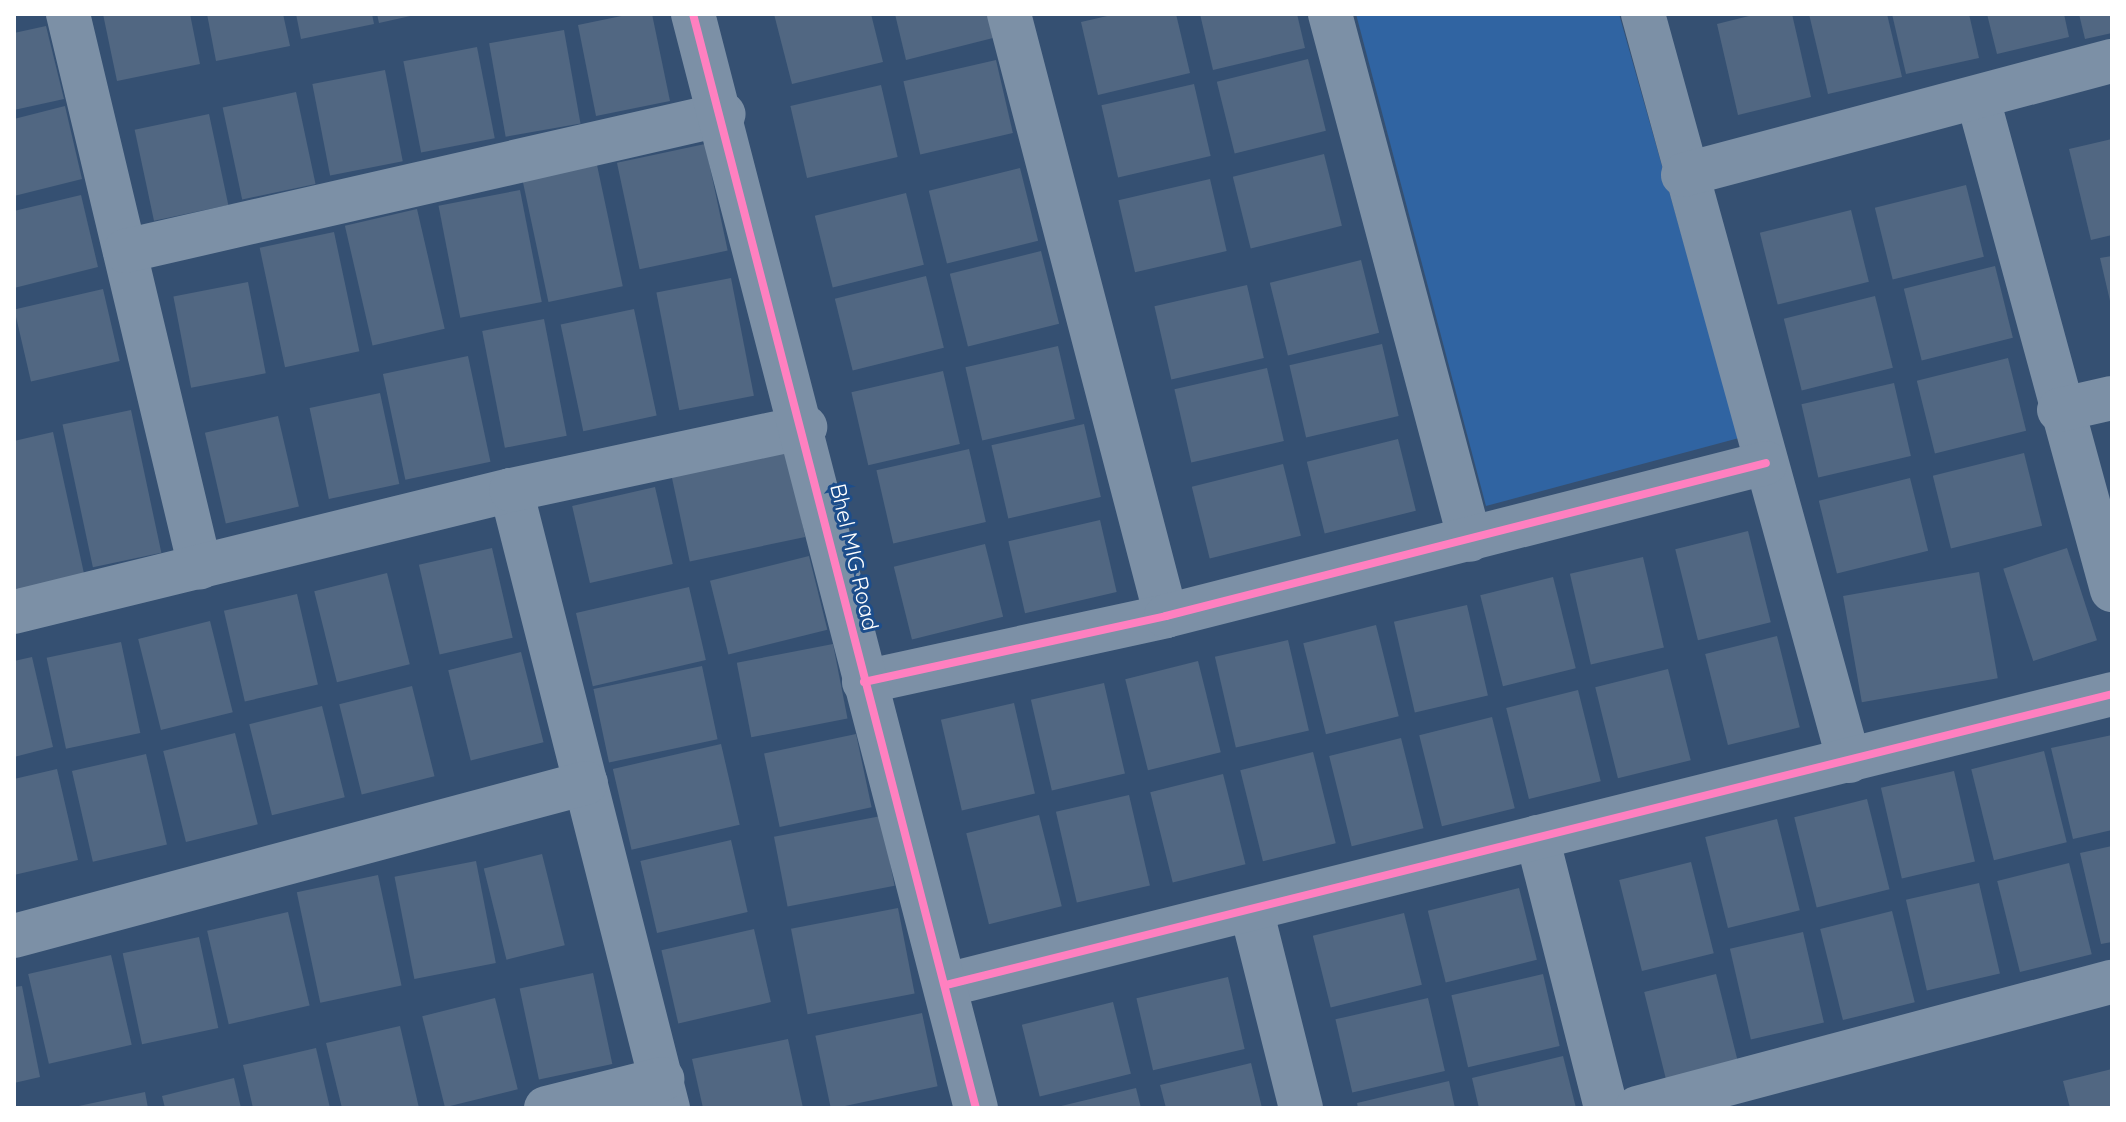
<!DOCTYPE html>
<style>
body{margin:0}
#map{position:relative;width:2126px;height:1122px;overflow:hidden;background:#355072;font-family:Quicksand,sans-serif}
div>[style]{position:absolute}
[style*='--x']{left:calc(var(--x)*1px);top:calc(var(--y)*1px);width:calc(var(--w)*1px);rotate:calc(var(--a)*1deg)}
.green>*{inset:0;background:#3064a2}
.building>*{inset:0;background:#516782;transform-origin:0 0}
.minor>*{height:44px;margin:-22px;padding:0 22px;transform-origin:22px;border-radius:22px;background:#7c90a6}
.tertiary>*{height:44px;margin:-22px;padding:0 22px;transform-origin:22px;border-radius:22px;background:#7c90a6}
.cycleway>*{height:8px;margin:-4px;padding:0 4px;transform-origin:4px;border-radius:4px;background:#ff80c0}
span{translate:-50% -50%;white-space:nowrap;text-align:center;line-height:1.15;-webkit-text-stroke:6px #1c4d8b;paint-order:stroke}
.street-label{font-size:22px;color:#fff}
.frame{position:absolute;inset:0;border:16px solid #fff;pointer-events:none}
</style>
<div id="map">
<div class="green">
<div style="clip-path:polygon(1356px 14px,1619px 14px,1739px 438px,1486px 506px)"></div>
</div>
<div class="building">
<div style="clip-path:polygon(103px 14px,190px 14px,200px 64px,117px 81px)"></div>
<div style="clip-path:polygon(207px 14px,283px 14px,290px 46px,216px 61px)"></div>
<div style="clip-path:polygon(296px 14px,372px 14px,374px 24px,301px 39px)"></div>
<div style="clip-path:polygon(377px 14px,415px 14px,415px 15px,379px 23px)"></div>
<div style="clip-path:polygon(631px 14px,652px 14px,670px 101px,596px 116px,578px 25px)"></div>
<div style="clip-path:polygon(774px 14px,871px 14px,883px 62px,792px 84px)"></div>
<div style="clip-path:polygon(895px 14px,992px 14px,997px 37px,906px 60px)"></div>
<div style="clip-path:polygon(1116px 14px,1176px 14px,1190px 73px,1098px 95px,1081px 22px)"></div>
<div style="clip-path:polygon(1200px 14px,1297px 14px,1305px 48px,1213px 70px)"></div>
<div style="clip-path:polygon(1757px 14px,1792px 14px,1811px 97px,1738px 115px,1717px 24px)"></div>
<div style="clip-path:polygon(1809px 14px,1887px 14px,1902px 77px,1828px 94px)"></div>
<div style="clip-path:polygon(1892px 14px,1969px 14px,1979px 58px,1906px 74px)"></div>
<div style="clip-path:polygon(1987px 14px,2064px 14px,2069px 37px,1997px 54px)"></div>
<div style="clip-path:polygon(2079px 14px,2112px 14px,2112px 33px,2085px 39px)"></div>
<div style="clip-path:polygon(46px 26px,64px 99px,14px 110px,14px 33px)"></div>
<div style="left:564px;top:30px;width:95px;height:76px;rotate:80deg"></div>
<div style="left:477px;top:47px;width:93px;height:75px;rotate:79deg"></div>
<div style="left:1308px;top:59px;width:74px;height:94px;rotate:76deg"></div>
<div style="left:996px;top:60px;width:75px;height:95px;rotate:77deg"></div>
<div style="left:385px;top:70px;width:93px;height:74px;rotate:79deg"></div>
<div style="left:1194px;top:84px;width:74px;height:95px;rotate:77deg"></div>
<div style="left:881px;top:85px;width:74px;height:93px;rotate:77deg"></div>
<div style="left:296px;top:92px;width:94px;height:75px;rotate:78deg"></div>
<div style="clip-path:polygon(65px 106px,82px 179px,14px 196px,14px 119px)"></div>
<div style="left:209px;top:114px;width:93px;height:76px;rotate:78deg"></div>
<div style="clip-path:polygon(2112px 139px,2112px 235px,2091px 240px,2069px 149px)"></div>
<div style="left:705px;top:144px;width:109px;height:90px;rotate:78deg"></div>
<div style="left:1324px;top:154px;width:74px;height:94px;rotate:76deg"></div>
<div style="left:597px;top:165px;width:124px;height:76px;rotate:78deg"></div>
<div style="left:1020px;top:168px;width:75px;height:94px;rotate:76deg"></div>
<div style="left:1210px;top:179px;width:74px;height:94px;rotate:77deg"></div>
<div style="left:1966px;top:185px;width:74px;height:94px;rotate:76deg"></div>
<div style="left:520px;top:190px;width:114px;height:83px;rotate:79deg"></div>
<div style="left:906px;top:193px;width:74px;height:94px;rotate:76deg"></div>
<div style="clip-path:polygon(81px 195px,98px 267px,14px 288px,14px 211px)"></div>
<div style="left:417px;top:209px;width:123px;height:74px;rotate:77deg"></div>
<div style="left:1851px;top:210px;width:74px;height:94px;rotate:76deg"></div>
<div style="left:334px;top:232px;width:122px;height:76px;rotate:78deg"></div>
<div style="left:1041px;top:251px;width:75px;height:94px;rotate:76deg"></div>
<div style="clip-path:polygon(2112px 256px,2112px 305px,2111px 305px,2100px 258px)"></div>
<div style="left:1361px;top:260px;width:75px;height:94px;rotate:76deg"></div>
<div style="left:1995px;top:266px;width:74px;height:94px;rotate:76deg"></div>
<div style="left:926px;top:276px;width:74px;height:94px;rotate:76deg"></div>
<div style="left:731px;top:278px;width:120px;height:76px;rotate:79deg"></div>
<div style="left:248px;top:282px;width:93px;height:76px;rotate:79deg"></div>
<div style="left:1247px;top:285px;width:75px;height:95px;rotate:77deg"></div>
<div style="left:103px;top:289px;width:74px;height:91px;rotate:77deg"></div>
<div style="left:1875px;top:296px;width:74px;height:94px;rotate:76deg"></div>
<div style="left:634px;top:309px;width:109px;height:75px;rotate:78deg"></div>
<div style="left:544px;top:319px;width:119px;height:63px;rotate:79deg"></div>
<div style="left:1382px;top:344px;width:74px;height:95px;rotate:77deg"></div>
<div style="left:1058px;top:346px;width:75px;height:95px;rotate:77deg"></div>
<div style="left:468px;top:356px;width:108px;height:87px;rotate:78deg"></div>
<div style="left:2008px;top:358px;width:75px;height:94px;rotate:76deg"></div>
<div style="left:1267px;top:368px;width:75px;height:95px;rotate:77deg"></div>
<div style="left:943px;top:371px;width:75px;height:94px;rotate:77deg"></div>
<div style="left:1894px;top:383px;width:75px;height:95px;rotate:77deg"></div>
<div style="left:380px;top:393px;width:93px;height:72px;rotate:78deg"></div>
<div style="left:131px;top:410px;width:146px;height:70px;rotate:78deg"></div>
<div style="left:278px;top:416px;width:93px;height:75px;rotate:77deg"></div>
<div style="left:1084px;top:424px;width:75px;height:95px;rotate:77deg"></div>
<div style="clip-path:polygon(53px 432px,85px 578px,15px 593px,14px 441px)"></div>
<div style="left:1398px;top:439px;width:74px;height:94px;rotate:76deg"></div>
<div style="left:785px;top:442px;width:97px;height:118px;rotate:78deg"></div>
<div style="left:969px;top:449px;width:75px;height:95px;rotate:77deg"></div>
<div style="left:2024px;top:453px;width:75px;height:94px;rotate:76deg"></div>
<div style="left:1283px;top:464px;width:74px;height:94px;rotate:76deg"></div>
<div style="left:1910px;top:478px;width:75px;height:94px;rotate:76deg"></div>
<div style="left:655px;top:487px;width:79px;height:85px;rotate:77deg"></div>
<div style="left:1100px;top:520px;width:74px;height:94px;rotate:77deg"></div>
<div style="left:1748px;top:531px;width:94px;height:75px;rotate:76deg"></div>
<div style="left:985px;top:544px;width:75px;height:94px;rotate:76deg"></div>
<div style="left:492px;top:548px;width:92px;height:75px;rotate:77deg"></div>
<div style="left:2067px;top:548px;width:97px;height:67px;rotate:72deg"></div>
<div style="left:809px;top:556px;width:76px;height:102px;rotate:76deg"></div>
<div style="left:1643px;top:557px;width:93px;height:75px;rotate:77deg"></div>
<div style="left:1979px;top:572px;width:108px;height:138px;rotate:80deg"></div>
<div style="left:387px;top:573px;width:94px;height:75px;rotate:76deg"></div>
<div style="left:1553px;top:577px;width:94px;height:75px;rotate:76deg"></div>
<div style="left:689px;top:587px;width:75px;height:116px;rotate:77deg"></div>
<div style="left:297px;top:594px;width:93px;height:75px;rotate:77deg"></div>
<div style="left:1467px;top:605px;width:93px;height:75px;rotate:77deg"></div>
<div style="left:210px;top:621px;width:94px;height:74px;rotate:76deg"></div>
<div style="left:1376px;top:625px;width:94px;height:75px;rotate:76deg"></div>
<div style="left:1777px;top:636px;width:94px;height:74px;rotate:76deg"></div>
<div style="left:1288px;top:640px;width:93px;height:75px;rotate:77deg"></div>
<div style="left:121px;top:642px;width:93px;height:76px;rotate:78deg"></div>
<div style="left:833px;top:644px;width:76px;height:98px;rotate:79deg"></div>
<div style="left:521px;top:652px;width:93px;height:75px;rotate:76deg"></div>
<div style="clip-path:polygon(32px 657px,53px 747px,14px 757px,14px 661px)"></div>
<div style="left:1198px;top:661px;width:94px;height:75px;rotate:76deg"></div>
<div style="left:702px;top:666px;width:75px;height:111px;rotate:78deg"></div>
<div style="left:1668px;top:669px;width:94px;height:75px;rotate:76deg"></div>
<div style="left:1104px;top:683px;width:93px;height:75px;rotate:77deg"></div>
<div style="left:412px;top:686px;width:93px;height:75px;rotate:76deg"></div>
<div style="left:1578px;top:690px;width:94px;height:74px;rotate:76deg"></div>
<div style="left:1014px;top:703px;width:93px;height:75px;rotate:77deg"></div>
<div style="left:322px;top:706px;width:94px;height:75px;rotate:76deg"></div>
<div style="left:1492px;top:717px;width:94px;height:75px;rotate:76deg"></div>
<div style="left:235px;top:733px;width:94px;height:74px;rotate:76deg"></div>
<div style="left:856px;top:734px;width:75px;height:94px;rotate:78deg"></div>
<div style="clip-path:polygon(2112px 735px,2112px 830px,2073px 839px,2051px 748px)"></div>
<div style="left:1401px;top:738px;width:93px;height:74px;rotate:76deg"></div>
<div style="left:721px;top:744px;width:83px;height:111px;rotate:77deg"></div>
<div style="left:2044px;top:751px;width:94px;height:75px;rotate:76deg"></div>
<div style="left:1313px;top:752px;width:94px;height:75px;rotate:76deg"></div>
<div style="left:146px;top:754px;width:93px;height:76px;rotate:77deg"></div>
<div style="clip-path:polygon(57px 769px,78px 860px,14px 875px,14px 779px)"></div>
<div style="left:1954px;top:771px;width:93px;height:75px;rotate:77deg"></div>
<div style="left:1223px;top:774px;width:93px;height:75px;rotate:76deg"></div>
<div style="left:1129px;top:795px;width:93px;height:75px;rotate:77deg"></div>
<div style="left:1867px;top:799px;width:93px;height:75px;rotate:76deg"></div>
<div style="left:1039px;top:815px;width:94px;height:75px;rotate:76deg"></div>
<div style="left:881px;top:816px;width:71px;height:109px;rotate:79deg"></div>
<div style="left:1777px;top:819px;width:94px;height:74px;rotate:76deg"></div>
<div style="left:731px;top:840px;width:74px;height:93px;rotate:77deg"></div>
<div style="clip-path:polygon(2112px 846px,2112px 942px,2101px 944px,2080px 853px)"></div>
<div style="left:542px;top:854px;width:94px;height:60px;rotate:76deg"></div>
<div style="left:476px;top:861px;width:104px;height:83px;rotate:79deg"></div>
<div style="left:1691px;top:862px;width:94px;height:74px;rotate:76deg"></div>
<div style="left:2069px;top:863px;width:94px;height:74px;rotate:76deg"></div>
<div style="left:378px;top:875px;width:113px;height:83px;rotate:78deg"></div>
<div style="left:1979px;top:883px;width:93px;height:75px;rotate:77deg"></div>
<div style="left:1519px;top:888px;width:74px;height:94px;rotate:76deg"></div>
<div style="left:898px;top:908px;width:87px;height:109px;rotate:79deg"></div>
<div style="left:1892px;top:911px;width:94px;height:74px;rotate:76deg"></div>
<div style="left:288px;top:912px;width:96px;height:83px;rotate:77deg"></div>
<div style="left:1404px;top:913px;width:74px;height:94px;rotate:76deg"></div>
<div style="left:754px;top:929px;width:75px;height:95px;rotate:77deg"></div>
<div style="left:1803px;top:932px;width:93px;height:75px;rotate:77deg"></div>
<div style="left:199px;top:937px;width:93px;height:78px;rotate:78deg"></div>
<div style="left:111px;top:955px;width:92px;height:85px;rotate:77deg"></div>
<div style="left:593px;top:973px;width:93px;height:75px;rotate:78deg"></div>
<div style="left:1543px;top:974px;width:74px;height:94px;rotate:77deg"></div>
<div style="left:1716px;top:974px;width:94px;height:74px;rotate:76deg"></div>
<div style="left:1228px;top:977px;width:74px;height:94px;rotate:77deg"></div>
<div style="clip-path:polygon(22px 986px,40px 1077px,14px 1083px,14px 987px)"></div>
<div style="left:495px;top:998px;width:94px;height:75px;rotate:76deg"></div>
<div style="left:1428px;top:998px;width:75px;height:95px;rotate:77deg"></div>
<div style="left:1113px;top:1002px;width:74px;height:94px;rotate:76deg"></div>
<div style="left:922px;top:1013px;width:75px;height:109px;rotate:78deg"></div>
<div style="clip-path:polygon(400px 1026px,419px 1108px,342px 1108px,326px 1043px)"></div>
<div style="clip-path:polygon(788px 1039px,803px 1108px,703px 1108px,692px 1059px)"></div>
<div style="clip-path:polygon(316px 1048px,330px 1108px,253px 1108px,243px 1065px)"></div>
<div style="clip-path:polygon(1563px 1056px,1576px 1108px,1479px 1108px,1472px 1078px)"></div>
<div style="clip-path:polygon(1251px 1063px,1262px 1108px,1166px 1108px,1160px 1085px)"></div>
<div style="clip-path:polygon(2112px 1069px,2112px 1108px,2070px 1108px,2063px 1081px)"></div>
<div style="clip-path:polygon(234px 1078px,241px 1108px,165px 1108px,162px 1096px)"></div>
<div style="clip-path:polygon(1449px 1081px,1455px 1108px,1358px 1108px,1357px 1103px)"></div>
<div style="clip-path:polygon(1136px 1088px,1141px 1108px,1057px 1108px,1057px 1107px)"></div>
<div style="clip-path:polygon(145px 1092px,148px 1108px,74px 1108px,74px 1107px)"></div>
</div>
<div class="minor">
<div style="--x:68;--y:14;--w:569;--a:76.57"></div>
<div style="--x:1009;--y:14;--w:622;--a:75.38"></div>
<div style="--x:1330;--y:14;--w:544;--a:75.1"></div>
<div style="--x:1643;--y:14;--w:775;--a:74.58"></div>
<div style="--x:1978;--y:99;--w:509;--a:74.74"></div>
<div style="--x:1683;--y:175;--w:444;--a:-14.9"></div>
<div style="--x:125;--y:251;--w:614;--a:-12.88"></div>
<div style="--x:2059;--y:410;--w:54;--a:-12.8"></div>
<div style="--x:511;--y:490;--w:638;--a:75.75"></div>
<div style="--x:14;--y:612;--w:512;--a:-13.79"></div>
<div style="--x:511;--y:490;--w:301;--a:-12.1"></div>
<div style="--x:864;--y:682;--w:309;--a:-12.3"></div>
<div style="--x:1166;--y:616;--w:619;--a:-14.31"></div>
<div style="--x:1537;--y:837;--w:280;--a:75.7"></div>
<div style="--x:1252;--y:913;--w:201;--a:75.9"></div>
<div style="--x:14;--y:936;--w:592;--a:-14.98"></div>
<div style="--x:946;--y:985;--w:1202;--a:-14.01"></div>
<div style="--x:546;--y:1108;--w:120;--a:-14"></div>
<div style="--x:1637;--y:1108;--w:491;--a:-14.9"></div>
</div>
<div class="tertiary">
<div style="--x:693;--y:14;--w:1130;--a:75.5"></div>
</div>
<div class="cycleway">
<div style="--x:693;--y:14;--w:1130;--a:75.5"></div>
<div style="--x:864;--y:682;--w:309;--a:-12.3"></div>
<div style="--x:1166;--y:616;--w:619;--a:-14.31"></div>
<div style="--x:946;--y:985;--w:1202;--a:-14.01"></div>
</div>
<div class="street-label">
<span style="left:854px;top:557px;rotate:77deg">Bhel MIG Road</span>
</div>
<div class="frame"></div>
</div>
